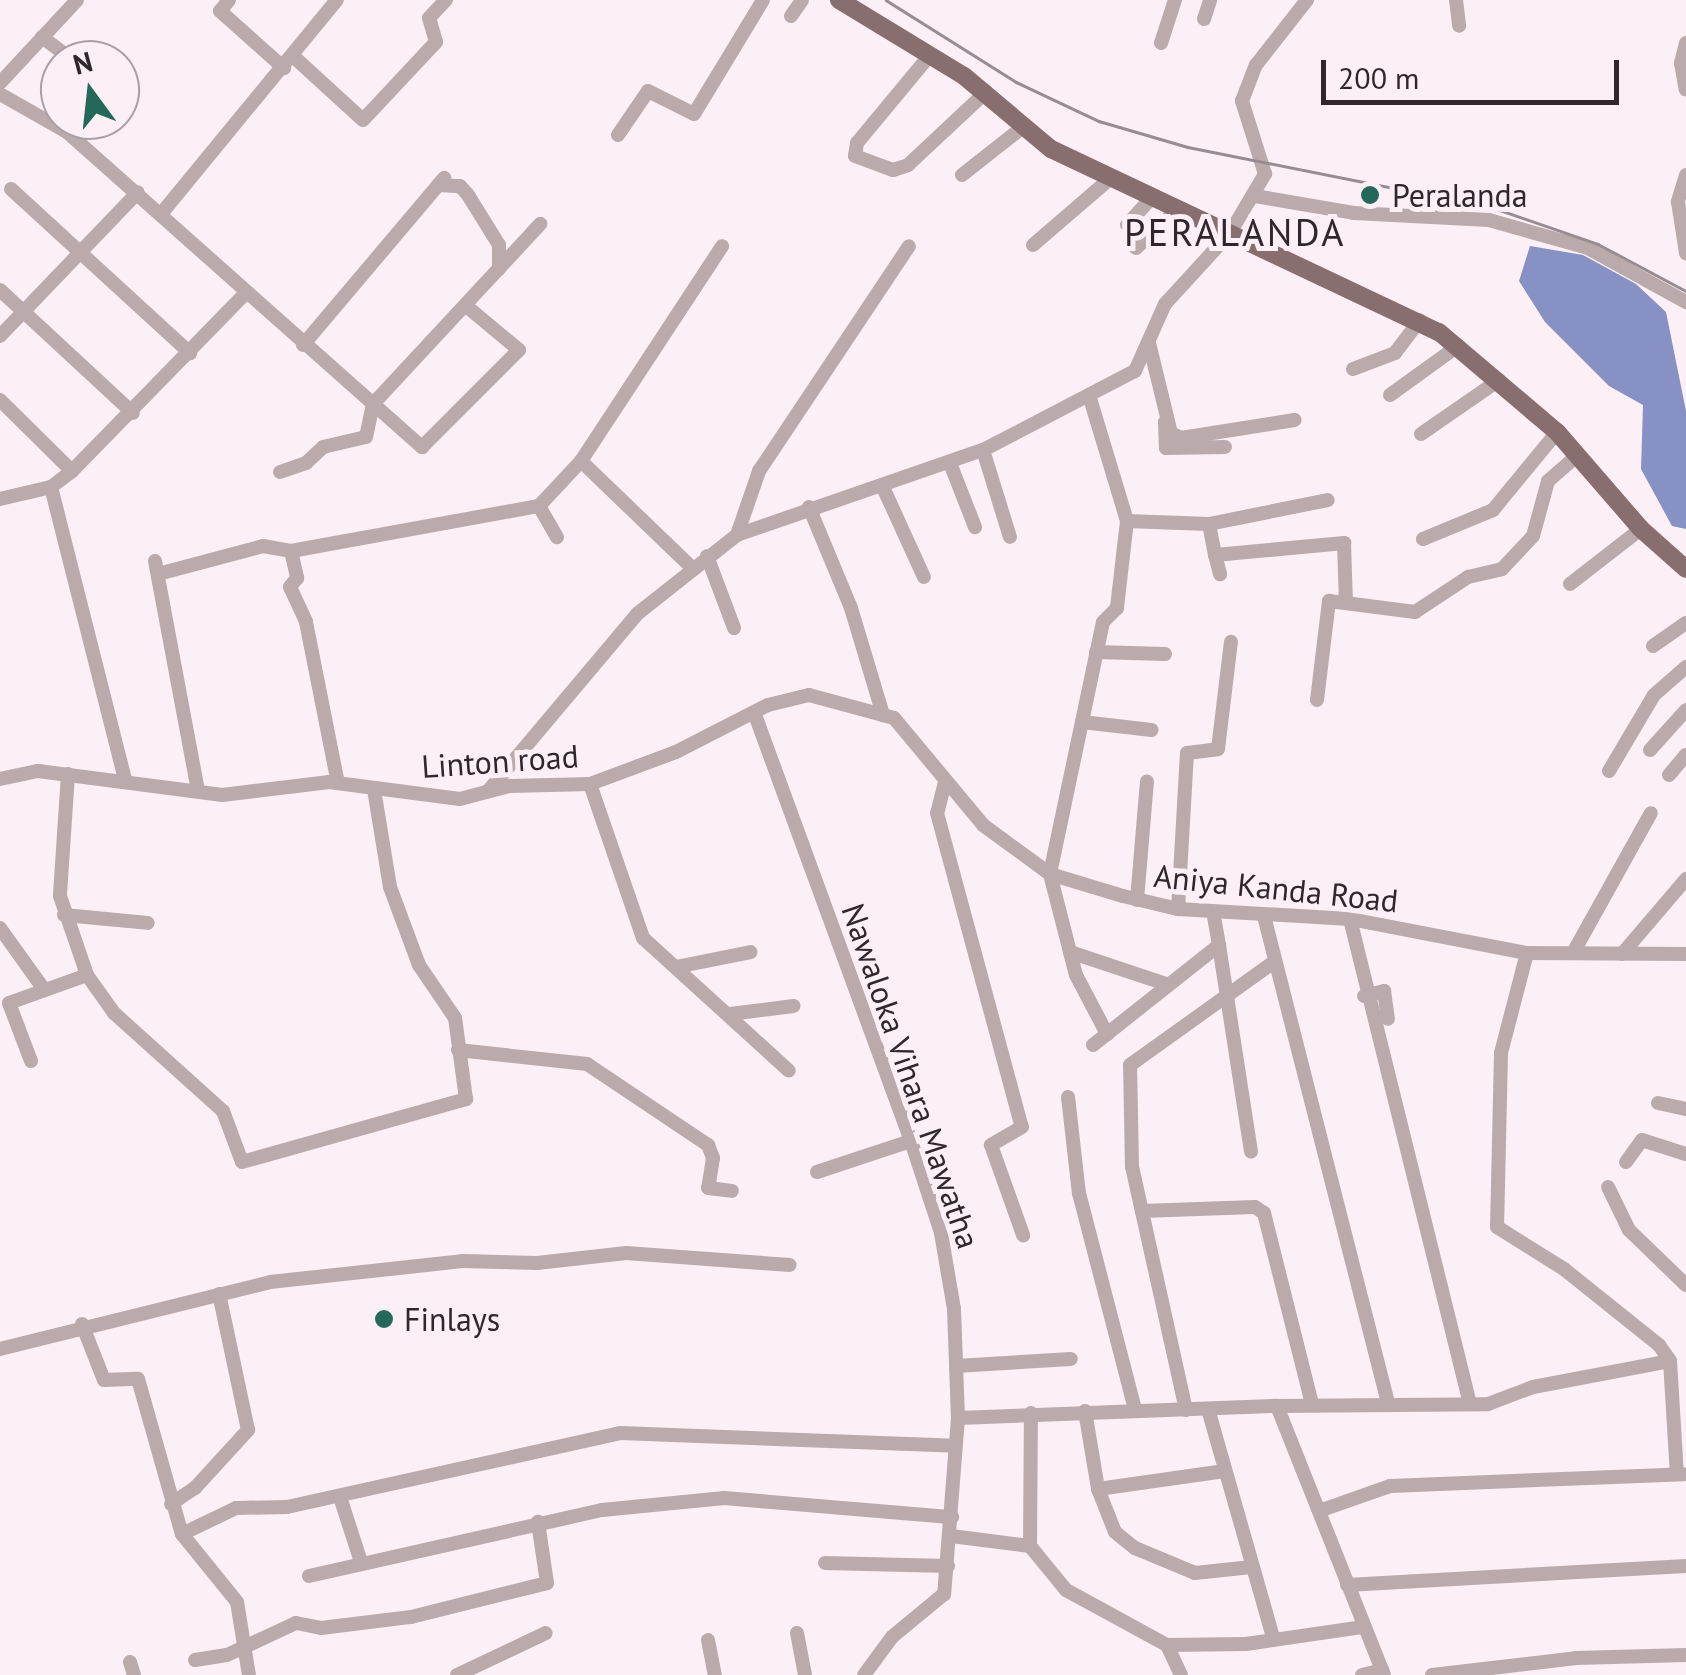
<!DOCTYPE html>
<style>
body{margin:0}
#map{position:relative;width:1686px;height:1675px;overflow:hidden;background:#fceff6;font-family:"PT Sans",sans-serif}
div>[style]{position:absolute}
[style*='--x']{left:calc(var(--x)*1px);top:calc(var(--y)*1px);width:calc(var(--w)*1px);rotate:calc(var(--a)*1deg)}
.water>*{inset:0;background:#8791c3}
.minor>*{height:14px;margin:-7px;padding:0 7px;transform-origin:7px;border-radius:7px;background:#baaaab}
.major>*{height:18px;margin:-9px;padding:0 9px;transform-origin:9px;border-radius:9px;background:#896e6f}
.rail>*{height:2.5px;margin:-1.25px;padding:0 1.25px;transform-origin:1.25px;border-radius:1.25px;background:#988b92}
.dots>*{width:28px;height:28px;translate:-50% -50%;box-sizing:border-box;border:5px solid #fceff6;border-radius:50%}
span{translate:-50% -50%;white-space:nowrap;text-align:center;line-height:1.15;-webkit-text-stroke:10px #fceff6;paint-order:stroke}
.poi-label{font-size:32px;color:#32262d}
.left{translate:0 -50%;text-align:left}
.street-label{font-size:32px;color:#32262d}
.quarter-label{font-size:38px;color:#32262d;letter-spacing:2.5px}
.north{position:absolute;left:40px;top:40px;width:100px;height:100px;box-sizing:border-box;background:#fceff6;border:2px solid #ab9fa6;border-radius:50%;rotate:345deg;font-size:28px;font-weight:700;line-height:40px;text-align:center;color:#32262d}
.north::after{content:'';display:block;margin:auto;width:35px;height:45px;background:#246859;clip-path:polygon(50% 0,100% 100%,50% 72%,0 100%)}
.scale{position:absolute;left:1321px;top:60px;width:298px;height:45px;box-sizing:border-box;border:5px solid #32262d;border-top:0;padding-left:12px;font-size:30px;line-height:35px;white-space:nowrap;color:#32262d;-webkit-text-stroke:8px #fceff6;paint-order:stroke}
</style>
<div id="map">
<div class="water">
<div style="clip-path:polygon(1530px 246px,1583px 255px,1636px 284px,1666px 312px,1686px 411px,1686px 529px,1672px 526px,1641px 469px,1643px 405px,1609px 386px,1545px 322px,1519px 281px)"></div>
</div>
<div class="minor">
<div style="--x:229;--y:0;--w:14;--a:129"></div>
<div style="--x:220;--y:11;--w:86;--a:41.7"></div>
<div style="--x:1456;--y:0;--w:26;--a:83"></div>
<div style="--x:791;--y:16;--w:19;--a:-55"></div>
<div style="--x:1204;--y:19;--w:20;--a:-72"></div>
<div style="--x:42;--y:37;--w:38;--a:37"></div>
<div style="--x:1161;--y:43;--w:45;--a:-72"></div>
<div style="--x:1686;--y:43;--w:21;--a:104"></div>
<div style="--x:1681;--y:63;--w:27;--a:80"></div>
<div style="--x:930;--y:55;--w:114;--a:129.7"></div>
<div style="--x:857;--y:143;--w:13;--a:99"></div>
<div style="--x:855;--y:156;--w:40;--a:20.2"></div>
<div style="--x:893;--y:170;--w:16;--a:-18"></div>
<div style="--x:908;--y:165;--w:107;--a:-43.1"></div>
<div style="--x:294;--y:57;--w:93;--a:42.4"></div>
<div style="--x:363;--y:120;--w:107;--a:-46.9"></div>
<div style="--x:436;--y:42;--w:25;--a:-106"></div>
<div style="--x:429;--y:18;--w:25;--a:-47"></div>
<div style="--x:0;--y:83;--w:113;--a:-47.1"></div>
<div style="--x:0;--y:94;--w:77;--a:29.6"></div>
<div style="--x:67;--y:132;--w:475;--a:41.6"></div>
<div style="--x:422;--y:447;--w:137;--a:-45"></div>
<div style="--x:519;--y:350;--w:70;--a:-140.2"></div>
<div style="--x:618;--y:135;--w:53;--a:-55.7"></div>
<div style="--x:648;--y:91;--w:51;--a:26.6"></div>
<div style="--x:694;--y:114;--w:133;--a:-58.8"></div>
<div style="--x:962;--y:175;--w:78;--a:-38.2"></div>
<div style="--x:1686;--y:175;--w:28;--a:107"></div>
<div style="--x:1678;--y:202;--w:52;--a:81.1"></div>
<div style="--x:438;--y:185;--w:22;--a:3"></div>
<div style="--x:460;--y:186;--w:12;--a:48"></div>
<div style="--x:468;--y:195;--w:59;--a:58.2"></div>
<div style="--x:499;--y:245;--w:24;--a:90"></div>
<div style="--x:11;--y:189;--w:243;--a:42.5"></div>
<div style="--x:1255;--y:196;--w:100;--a:9.7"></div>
<div style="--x:1354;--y:213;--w:135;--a:3"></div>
<div style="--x:1489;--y:220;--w:103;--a:15.8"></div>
<div style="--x:1588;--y:248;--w:112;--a:28.9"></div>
<div style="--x:161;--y:214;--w:277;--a:-50.6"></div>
<div style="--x:1127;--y:225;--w:39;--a:-48"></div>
<div style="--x:1033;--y:245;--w:104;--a:-40.7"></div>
<div style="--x:1136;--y:248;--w:59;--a:-42.9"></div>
<div style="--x:0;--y:290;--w:181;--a:42.8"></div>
<div style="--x:0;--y:336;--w:199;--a:-46.2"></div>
<div style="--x:1149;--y:343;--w:93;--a:76.3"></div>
<div style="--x:1171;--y:433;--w:11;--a:27"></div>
<div style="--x:1181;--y:438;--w:115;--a:-9"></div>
<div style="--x:303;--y:345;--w:219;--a:-49.8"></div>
<div style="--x:1353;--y:369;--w:45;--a:-20.9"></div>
<div style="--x:1395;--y:353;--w:41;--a:-52.9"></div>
<div style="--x:1089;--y:395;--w:132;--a:73.2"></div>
<div style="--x:1127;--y:521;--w:88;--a:96.6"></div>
<div style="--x:1117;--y:608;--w:20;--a:135"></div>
<div style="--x:1103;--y:622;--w:258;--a:101.9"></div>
<div style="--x:1050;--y:874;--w:104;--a:75.6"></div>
<div style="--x:1076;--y:975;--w:67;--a:62.3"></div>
<div style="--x:1390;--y:395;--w:84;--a:-35.8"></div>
<div style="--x:0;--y:400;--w:101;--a:44.6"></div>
<div style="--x:1165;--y:422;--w:26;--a:88"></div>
<div style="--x:1166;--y:448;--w:59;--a:-1"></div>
<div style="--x:1421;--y:434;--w:95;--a:-34.7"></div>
<div style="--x:983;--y:450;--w:91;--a:72.8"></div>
<div style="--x:581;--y:461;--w:154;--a:43.9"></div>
<div style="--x:950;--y:463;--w:69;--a:68.7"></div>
<div style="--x:280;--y:472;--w:28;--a:-19"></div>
<div style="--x:306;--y:463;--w:23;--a:-43"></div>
<div style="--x:323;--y:447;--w:44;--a:-13.1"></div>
<div style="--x:366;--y:437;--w:34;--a:-78"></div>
<div style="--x:373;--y:404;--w:246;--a:-47.1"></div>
<div style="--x:882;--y:485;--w:101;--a:65.5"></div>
<div style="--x:51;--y:487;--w:302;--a:75.8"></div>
<div style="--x:0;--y:499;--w:52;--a:-13.2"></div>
<div style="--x:51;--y:487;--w:26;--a:-37"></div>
<div style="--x:72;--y:471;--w:249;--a:-45.7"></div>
<div style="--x:539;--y:506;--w:36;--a:60"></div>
<div style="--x:809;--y:507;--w:109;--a:67.4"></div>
<div style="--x:851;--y:608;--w:112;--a:73.3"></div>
<div style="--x:1127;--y:521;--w:82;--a:2.1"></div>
<div style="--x:1209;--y:524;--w:121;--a:-11.4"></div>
<div style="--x:1209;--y:524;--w:32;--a:79"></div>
<div style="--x:1215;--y:555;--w:130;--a:-5.3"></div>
<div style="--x:1344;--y:543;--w:59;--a:88.1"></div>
<div style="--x:737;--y:535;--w:68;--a:-71"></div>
<div style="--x:759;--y:471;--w:270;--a:-56.3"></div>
<div style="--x:1423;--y:539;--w:76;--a:-22.5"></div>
<div style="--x:1493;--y:510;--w:101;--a:-50.6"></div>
<div style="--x:291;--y:551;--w:28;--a:77"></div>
<div style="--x:297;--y:578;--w:11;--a:128"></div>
<div style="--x:290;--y:587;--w:38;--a:65"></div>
<div style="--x:306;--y:622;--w:164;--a:78.8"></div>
<div style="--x:1215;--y:555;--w:20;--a:75"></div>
<div style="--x:707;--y:556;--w:77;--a:69.4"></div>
<div style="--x:155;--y:561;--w:234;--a:79.4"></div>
<div style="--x:158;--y:574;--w:109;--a:-14.9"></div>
<div style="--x:263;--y:546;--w:28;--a:10"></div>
<div style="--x:291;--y:551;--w:252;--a:-10.3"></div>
<div style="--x:539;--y:506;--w:62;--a:-47"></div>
<div style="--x:581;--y:461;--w:257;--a:-56.7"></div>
<div style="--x:1570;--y:584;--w:90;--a:-37.8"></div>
<div style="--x:1653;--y:646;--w:40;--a:-34.9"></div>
<div style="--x:1096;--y:652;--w:69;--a:1.7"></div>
<div style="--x:1317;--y:700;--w:100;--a:-83.1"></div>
<div style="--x:1329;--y:601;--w:87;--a:7.3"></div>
<div style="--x:1415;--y:612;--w:64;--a:-33.4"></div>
<div style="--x:1468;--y:577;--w:35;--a:-13"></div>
<div style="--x:1502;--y:569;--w:45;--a:-46.8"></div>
<div style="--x:1533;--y:536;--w:57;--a:-74.7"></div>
<div style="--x:1548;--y:481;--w:38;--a:-41"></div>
<div style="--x:754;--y:712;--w:457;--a:69.9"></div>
<div style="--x:911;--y:1141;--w:97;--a:71.9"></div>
<div style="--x:941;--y:1233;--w:77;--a:80.3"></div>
<div style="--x:954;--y:1309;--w:109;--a:87.9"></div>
<div style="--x:958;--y:1418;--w:177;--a:94.5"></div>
<div style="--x:944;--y:1594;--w:67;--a:140.4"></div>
<div style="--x:892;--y:1637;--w:47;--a:126.4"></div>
<div style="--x:1082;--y:722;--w:70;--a:6.5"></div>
<div style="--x:1650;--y:750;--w:54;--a:-48"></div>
<div style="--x:1609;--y:771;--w:88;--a:-59.4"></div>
<div style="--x:1654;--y:695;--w:43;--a:-41.2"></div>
<div style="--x:68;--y:774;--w:122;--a:93.8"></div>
<div style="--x:60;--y:896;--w:83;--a:71.1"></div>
<div style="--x:87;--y:975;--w:47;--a:54.6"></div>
<div style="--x:114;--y:1013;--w:147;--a:42"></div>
<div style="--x:223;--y:1111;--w:54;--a:69.6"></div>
<div style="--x:242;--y:1162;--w:233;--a:-15.7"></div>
<div style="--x:466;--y:1099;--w:82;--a:-97.7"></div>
<div style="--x:455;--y:1018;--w:64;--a:-124.2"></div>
<div style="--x:419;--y:965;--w:83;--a:-110.4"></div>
<div style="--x:390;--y:887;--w:99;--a:-99.3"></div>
<div style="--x:1669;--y:775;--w:26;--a:-50"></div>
<div style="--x:0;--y:779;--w:39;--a:-12"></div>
<div style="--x:38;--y:771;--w:186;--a:7.4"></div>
<div style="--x:222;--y:795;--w:108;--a:-6.9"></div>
<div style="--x:329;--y:782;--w:132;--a:7.4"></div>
<div style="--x:460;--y:799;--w:51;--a:-14.9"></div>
<div style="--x:509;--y:786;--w:81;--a:-1.4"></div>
<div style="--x:590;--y:784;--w:92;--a:-20.4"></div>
<div style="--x:676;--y:752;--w:103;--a:-27.1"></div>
<div style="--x:768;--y:705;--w:42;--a:-13.7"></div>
<div style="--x:809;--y:695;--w:88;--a:15.1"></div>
<div style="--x:894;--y:718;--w:139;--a:50.2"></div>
<div style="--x:983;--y:825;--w:83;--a:36.2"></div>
<div style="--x:1050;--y:874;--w:76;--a:16.8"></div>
<div style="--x:1123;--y:896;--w:57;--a:13.3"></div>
<div style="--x:1178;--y:909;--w:172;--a:3.3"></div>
<div style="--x:1350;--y:919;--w:180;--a:10.9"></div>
<div style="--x:1527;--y:953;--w:159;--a:0.4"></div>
<div style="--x:945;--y:782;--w:32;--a:104"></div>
<div style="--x:937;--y:813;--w:325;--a:74.9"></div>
<div style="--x:1022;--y:1127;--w:36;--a:150"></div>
<div style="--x:991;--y:1145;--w:96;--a:70.4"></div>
<div style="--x:590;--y:784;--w:163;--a:71"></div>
<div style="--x:643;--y:938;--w:197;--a:42.3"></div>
<div style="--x:489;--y:790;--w:230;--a:-49.9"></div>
<div style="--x:637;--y:614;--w:127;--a:-38.3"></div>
<div style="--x:737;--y:535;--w:260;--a:-19.1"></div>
<div style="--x:983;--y:450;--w:171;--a:-27.5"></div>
<div style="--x:1135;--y:371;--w:73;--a:-65.9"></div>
<div style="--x:1165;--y:304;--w:96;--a:-47.5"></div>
<div style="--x:1230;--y:233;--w:69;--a:-59.3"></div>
<div style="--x:1265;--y:174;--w:77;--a:-107.5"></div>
<div style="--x:1242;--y:101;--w:39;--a:-69"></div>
<div style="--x:1256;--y:65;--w:83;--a:-51.9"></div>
<div style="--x:1137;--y:900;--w:119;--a:-85.2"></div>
<div style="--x:1178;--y:909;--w:156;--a:-86.7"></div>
<div style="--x:1187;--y:753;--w:31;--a:-7"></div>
<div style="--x:1218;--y:749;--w:108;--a:-83.1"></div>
<div style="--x:64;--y:915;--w:84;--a:5.4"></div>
<div style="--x:1264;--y:916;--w:503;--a:75.71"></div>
<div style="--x:1350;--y:919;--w:499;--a:76.1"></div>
<div style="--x:0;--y:928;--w:74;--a:54.4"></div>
<div style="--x:1219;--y:945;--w:209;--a:81.2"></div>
<div style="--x:1070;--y:952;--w:104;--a:18.4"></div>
<div style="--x:1527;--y:953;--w:103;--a:104.6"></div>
<div style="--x:1501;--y:1053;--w:174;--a:91.3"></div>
<div style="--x:1497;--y:1227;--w:79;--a:32.1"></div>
<div style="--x:1564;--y:1269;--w:122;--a:38.7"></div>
<div style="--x:1659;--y:1345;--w:19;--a:55"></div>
<div style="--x:1670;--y:1361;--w:113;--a:86.5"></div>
<div style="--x:1573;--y:953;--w:160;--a:-60.9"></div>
<div style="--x:1622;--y:954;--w:99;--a:-49.5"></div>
<div style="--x:676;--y:967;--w:76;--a:-11.3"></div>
<div style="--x:1364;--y:996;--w:21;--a:-14"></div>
<div style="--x:1384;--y:991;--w:28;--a:82"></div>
<div style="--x:730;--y:1014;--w:64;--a:-7.2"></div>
<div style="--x:1093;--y:1045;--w:161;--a:-38.4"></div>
<div style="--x:1219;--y:945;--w:34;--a:-100"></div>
<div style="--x:458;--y:1050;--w:130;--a:6.2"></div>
<div style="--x:587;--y:1064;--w:146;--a:33.8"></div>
<div style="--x:708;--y:1145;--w:14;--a:69"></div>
<div style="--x:713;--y:1158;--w:30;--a:99"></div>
<div style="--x:708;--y:1188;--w:24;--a:7"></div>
<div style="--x:31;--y:1061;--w:62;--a:-110.8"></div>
<div style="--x:9;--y:1003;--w:83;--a:-19.7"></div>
<div style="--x:1068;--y:1097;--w:97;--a:83.5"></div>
<div style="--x:1079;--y:1193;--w:224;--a:75.5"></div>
<div style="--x:1658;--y:1103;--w:29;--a:12"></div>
<div style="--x:1626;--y:1162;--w:27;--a:-54"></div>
<div style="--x:1642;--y:1140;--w:46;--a:17.7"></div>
<div style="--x:817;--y:1172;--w:99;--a:-18.3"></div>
<div style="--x:1608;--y:1187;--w:48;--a:64"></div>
<div style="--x:1629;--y:1230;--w:79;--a:44"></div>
<div style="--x:1142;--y:1211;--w:113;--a:-2"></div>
<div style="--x:1255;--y:1207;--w:11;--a:34"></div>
<div style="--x:1264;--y:1213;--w:197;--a:75.9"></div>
<div style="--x:82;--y:1324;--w:60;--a:68.6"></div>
<div style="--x:104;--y:1380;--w:34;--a:-2"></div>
<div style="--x:138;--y:1379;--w:161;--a:74.2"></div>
<div style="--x:182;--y:1534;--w:87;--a:51"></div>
<div style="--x:237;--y:1602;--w:74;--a:80.7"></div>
<div style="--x:0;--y:1349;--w:278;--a:-13.9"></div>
<div style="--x:270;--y:1282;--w:193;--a:-6.2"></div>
<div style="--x:462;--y:1261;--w:75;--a:1.5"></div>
<div style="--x:537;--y:1263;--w:90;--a:-6.4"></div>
<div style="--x:626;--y:1253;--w:164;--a:4.2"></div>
<div style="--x:956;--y:1366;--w:115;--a:-3.5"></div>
<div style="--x:1277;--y:1406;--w:211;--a:-0.5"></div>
<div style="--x:1488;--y:1404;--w:48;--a:-20.7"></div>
<div style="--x:1533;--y:1387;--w:139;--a:-10.7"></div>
<div style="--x:1208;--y:1409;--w:240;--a:74.1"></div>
<div style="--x:1186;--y:1410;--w:249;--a:-102.5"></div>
<div style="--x:1132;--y:1167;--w:102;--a:-91.1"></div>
<div style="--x:1130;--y:1065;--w:173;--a:-35.6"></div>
<div style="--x:1085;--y:1411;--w:79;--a:80.5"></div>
<div style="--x:1098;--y:1489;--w:46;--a:68.4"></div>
<div style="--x:1115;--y:1532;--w:26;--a:39"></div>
<div style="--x:1135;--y:1548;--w:65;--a:22.6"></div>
<div style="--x:1195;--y:1573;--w:57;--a:-6"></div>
<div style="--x:958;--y:1418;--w:319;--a:-2.2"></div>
<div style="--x:1277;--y:1406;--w:289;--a:68.3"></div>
<div style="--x:1098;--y:1489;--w:128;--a:-8.1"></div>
<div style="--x:340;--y:1497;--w:68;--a:72.1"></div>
<div style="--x:171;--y:1504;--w:29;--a:-34"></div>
<div style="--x:195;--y:1488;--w:79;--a:-47.6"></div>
<div style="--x:248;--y:1430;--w:139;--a:-102"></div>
<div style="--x:1319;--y:1511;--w:75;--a:-19.4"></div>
<div style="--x:1390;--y:1486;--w:294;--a:-2.3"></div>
<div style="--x:182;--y:1534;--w:60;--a:-25.7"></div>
<div style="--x:236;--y:1508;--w:51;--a:-1.1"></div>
<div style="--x:287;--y:1507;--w:341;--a:-12.5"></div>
<div style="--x:620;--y:1433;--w:335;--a:2.2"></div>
<div style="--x:951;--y:1536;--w:80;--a:7.2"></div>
<div style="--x:1030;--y:1546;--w:57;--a:50.7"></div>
<div style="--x:1066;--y:1590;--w:115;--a:28.6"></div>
<div style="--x:1167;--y:1645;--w:33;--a:65"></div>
<div style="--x:1030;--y:1546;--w:133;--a:-89.6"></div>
<div style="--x:825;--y:1563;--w:123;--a:1.4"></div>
<div style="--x:309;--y:1576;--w:300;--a:-12.7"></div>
<div style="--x:602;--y:1510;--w:123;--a:-5.6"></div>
<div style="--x:724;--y:1498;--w:229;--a:4.8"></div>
<div style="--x:1347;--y:1585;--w:340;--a:-3.2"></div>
<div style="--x:797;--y:1633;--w:43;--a:79.2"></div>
<div style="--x:708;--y:1640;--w:36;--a:79"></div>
<div style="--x:1167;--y:1645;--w:79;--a:-0.7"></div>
<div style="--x:1246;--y:1644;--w:117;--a:-8.3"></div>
<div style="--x:195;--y:1660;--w:32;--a:-9"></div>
<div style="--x:227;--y:1655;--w:76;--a:-24.9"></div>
<div style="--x:296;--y:1623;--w:25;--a:11"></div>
<div style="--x:321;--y:1628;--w:91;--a:-7"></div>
<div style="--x:411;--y:1617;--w:140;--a:-14"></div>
<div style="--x:547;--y:1583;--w:62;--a:-98.4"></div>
<div style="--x:130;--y:1662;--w:14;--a:73"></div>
<div style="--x:457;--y:1675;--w:98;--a:-25.3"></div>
<div style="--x:1362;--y:1675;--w:21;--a:-14"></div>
<div style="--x:1432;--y:1675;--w:145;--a:-6.7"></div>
<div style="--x:1576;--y:1658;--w:110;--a:-1.6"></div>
</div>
<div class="major">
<div style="--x:839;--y:0;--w:146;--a:31.3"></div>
<div style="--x:964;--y:76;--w:114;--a:40"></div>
<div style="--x:1051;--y:149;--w:429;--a:25.3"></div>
<div style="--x:1439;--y:332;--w:155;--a:40.3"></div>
<div style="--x:1557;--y:432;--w:128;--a:49.1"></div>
<div style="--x:1641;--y:529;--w:60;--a:41.6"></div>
</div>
<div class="rail">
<div style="--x:886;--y:0;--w:154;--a:32.2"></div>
<div style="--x:1016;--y:82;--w:92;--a:25.2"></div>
<div style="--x:1099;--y:121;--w:93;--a:16.3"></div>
<div style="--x:1188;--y:147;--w:315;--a:11.3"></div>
<div style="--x:1497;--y:209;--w:107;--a:19.1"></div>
<div style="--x:1598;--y:244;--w:100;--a:28.1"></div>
</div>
<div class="dots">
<div style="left:1370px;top:195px;background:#246859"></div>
<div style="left:384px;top:1319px;background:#246859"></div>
</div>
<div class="poi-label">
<span class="left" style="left:1392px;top:195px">Peralanda</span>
<span class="left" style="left:404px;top:1319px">Finlays</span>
</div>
<div class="street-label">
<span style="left:500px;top:761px;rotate:-4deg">Linton road</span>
<span style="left:1276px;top:888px;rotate:6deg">Aniya Kanda Road</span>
<span style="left:911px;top:1076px;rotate:71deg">Nawaloka Vihara Mawatha</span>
</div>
<div class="quarter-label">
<span style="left:1235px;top:232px">PERALANDA</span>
</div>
<div class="north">N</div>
<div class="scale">200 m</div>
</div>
